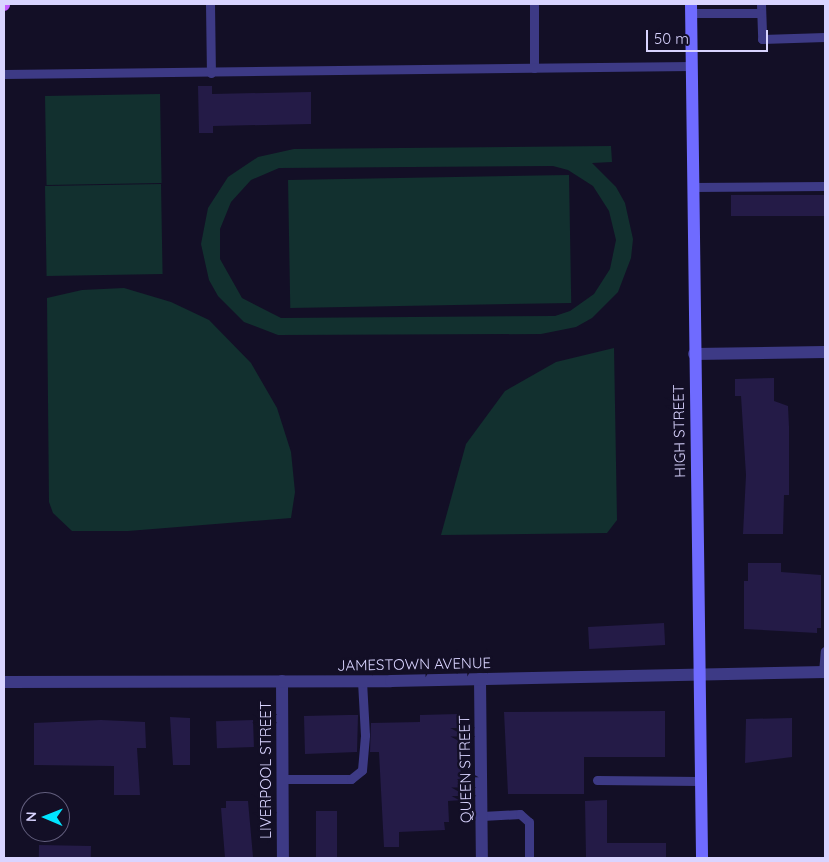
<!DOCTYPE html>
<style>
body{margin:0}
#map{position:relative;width:829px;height:862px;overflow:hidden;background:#130f26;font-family:Quicksand,sans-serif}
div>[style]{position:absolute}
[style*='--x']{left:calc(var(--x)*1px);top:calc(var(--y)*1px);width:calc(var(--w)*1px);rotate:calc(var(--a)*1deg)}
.green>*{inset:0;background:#12302f;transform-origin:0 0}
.building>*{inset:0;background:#241b47;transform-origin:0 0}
.lane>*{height:9px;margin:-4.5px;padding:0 4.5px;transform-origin:4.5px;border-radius:4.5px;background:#3d3a85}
.street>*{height:12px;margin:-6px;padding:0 6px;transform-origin:6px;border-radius:6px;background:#3d3a85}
.secondary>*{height:12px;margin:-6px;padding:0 6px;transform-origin:6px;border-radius:6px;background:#6f6bff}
.primary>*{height:12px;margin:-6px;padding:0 6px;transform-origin:6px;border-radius:6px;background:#c25bff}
span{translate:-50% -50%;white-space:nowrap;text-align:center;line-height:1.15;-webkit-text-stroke:5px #130f26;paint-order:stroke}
.street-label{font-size:15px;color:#d9d4ff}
.frame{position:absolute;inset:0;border:5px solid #d9d4ff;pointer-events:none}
.north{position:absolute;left:20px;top:792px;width:50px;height:50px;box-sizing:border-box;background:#130f26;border:1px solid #625e7d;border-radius:50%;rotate:271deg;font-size:14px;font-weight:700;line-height:20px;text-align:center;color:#d9d4ff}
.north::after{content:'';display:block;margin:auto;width:18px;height:22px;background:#00e5ff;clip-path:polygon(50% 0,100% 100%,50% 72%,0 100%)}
.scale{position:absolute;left:646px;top:30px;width:122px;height:22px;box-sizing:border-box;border:2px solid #d9d4ff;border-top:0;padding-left:6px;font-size:15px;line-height:18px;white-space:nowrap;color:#d9d4ff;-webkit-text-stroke:4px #130f26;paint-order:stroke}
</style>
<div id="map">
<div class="green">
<div style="left:160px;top:94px;width:89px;height:115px;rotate:89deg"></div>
<div style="clip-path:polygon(evenodd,611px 146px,612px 162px,592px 163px,616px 187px,625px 203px,633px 239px,631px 258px,618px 292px,592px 318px,576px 327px,541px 334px,278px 335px,244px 322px,218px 296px,209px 280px,201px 244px,208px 208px,228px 177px,258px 157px,294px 149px,611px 146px,553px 166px,568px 170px,593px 186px,609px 211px,616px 240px,610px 269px,594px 294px,570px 311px,555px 316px,281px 318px,242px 298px,220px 259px,220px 229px,231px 202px,251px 180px,279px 168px,553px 166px)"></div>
<div style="left:569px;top:175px;width:128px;height:281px;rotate:89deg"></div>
<div style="left:161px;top:184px;width:90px;height:116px;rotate:89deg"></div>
<div style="clip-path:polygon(124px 288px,171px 302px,209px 320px,251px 363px,277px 408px,291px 452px,295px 492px,291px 518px,128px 531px,72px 531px,53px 513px,49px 502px,47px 298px,82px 290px)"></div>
<div style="clip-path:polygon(614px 348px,617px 520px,607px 533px,441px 535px,466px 444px,505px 391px,556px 362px)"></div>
</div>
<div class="building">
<div style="clip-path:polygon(198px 86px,212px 86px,212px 94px,311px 92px,311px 124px,213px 126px,213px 133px,199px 133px)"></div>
<div style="left:825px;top:195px;width:21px;height:94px;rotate:90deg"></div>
<div style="clip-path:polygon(774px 378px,774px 401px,788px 406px,789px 427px,789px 495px,784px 495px,783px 534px,743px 534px,746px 475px,741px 396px,735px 396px,735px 379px)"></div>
<div style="clip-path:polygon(748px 563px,781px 563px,781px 572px,821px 575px,821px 628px,817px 628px,817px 633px,744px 629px,744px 581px,748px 581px)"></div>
<div style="left:664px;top:623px;width:22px;height:76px;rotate:87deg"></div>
<div style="clip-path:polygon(665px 711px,665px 757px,584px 757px,584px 794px,508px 794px,504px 712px)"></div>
<div style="clip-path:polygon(458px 714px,462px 800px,448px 801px,449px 822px,444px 822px,445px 830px,399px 832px,399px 847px,384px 847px,379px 752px,370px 752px,371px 723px,420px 722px,420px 715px)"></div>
<div style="clip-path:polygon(348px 715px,358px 715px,357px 752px,305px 754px,304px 716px)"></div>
<div style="clip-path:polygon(170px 717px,190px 718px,190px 765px,173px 765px)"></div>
<div style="clip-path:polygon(792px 718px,792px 757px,745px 763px,746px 719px)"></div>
<div style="clip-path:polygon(101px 720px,145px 722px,146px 748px,137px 748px,140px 795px,114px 795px,114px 766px,34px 765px,34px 723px)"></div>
<div style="left:253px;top:720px;width:27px;height:37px;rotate:88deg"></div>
<div style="clip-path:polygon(607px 800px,607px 843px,666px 843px,666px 858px,586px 858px,585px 801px)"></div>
<div style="clip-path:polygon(226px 801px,248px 801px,253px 857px,225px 858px,221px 808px,226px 808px)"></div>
<div style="left:316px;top:811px;width:21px;height:47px"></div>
<div style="left:39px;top:845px;width:52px;height:13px;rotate:1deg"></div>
</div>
<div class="lane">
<div style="--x:210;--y:4;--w:69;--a:89.2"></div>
<div style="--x:534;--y:4;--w:64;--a:90"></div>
<div style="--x:761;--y:4;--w:35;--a:88"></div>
<div style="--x:762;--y:39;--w:63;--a:-1.8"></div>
<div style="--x:691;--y:13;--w:70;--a:0"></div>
<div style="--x:4;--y:74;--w:688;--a:-0.67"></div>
<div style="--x:693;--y:187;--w:132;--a:-0.4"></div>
<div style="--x:823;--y:672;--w:21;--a:-85"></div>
<div style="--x:283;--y:779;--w:68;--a:0"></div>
<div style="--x:351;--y:779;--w:14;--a:-39"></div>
<div style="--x:362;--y:770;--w:35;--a:-85"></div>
<div style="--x:365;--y:735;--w:54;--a:-93.2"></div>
<div style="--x:597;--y:780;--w:103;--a:0.6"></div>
<div style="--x:482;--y:816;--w:38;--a:-3"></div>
<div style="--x:520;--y:814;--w:12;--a:42"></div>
<div style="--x:529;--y:822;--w:36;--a:90"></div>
</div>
<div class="street">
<div style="--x:694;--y:354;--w:131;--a:-0.9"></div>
<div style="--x:480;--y:679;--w:179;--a:89.4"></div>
<div style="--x:282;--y:681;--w:177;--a:89.7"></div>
<div style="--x:4;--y:682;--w:387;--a:-0.1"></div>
<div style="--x:391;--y:681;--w:434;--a:-1.2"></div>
</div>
<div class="secondary">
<div style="--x:691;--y:4;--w:854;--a:89.26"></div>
</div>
<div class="primary">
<div style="--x:4;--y:5;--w:1;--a:-90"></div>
</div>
<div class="street-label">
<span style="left:679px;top:431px;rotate:-91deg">HIGH STREET</span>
<span style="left:414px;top:664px;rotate:-1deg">JAMESTOWN AVENUE</span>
<span style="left:465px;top:769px;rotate:-91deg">QUEEN STREET</span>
<span style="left:266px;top:770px;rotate:-90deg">LIVERPOOL STREET</span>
</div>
<div class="frame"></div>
<div class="north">N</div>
<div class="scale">50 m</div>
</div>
